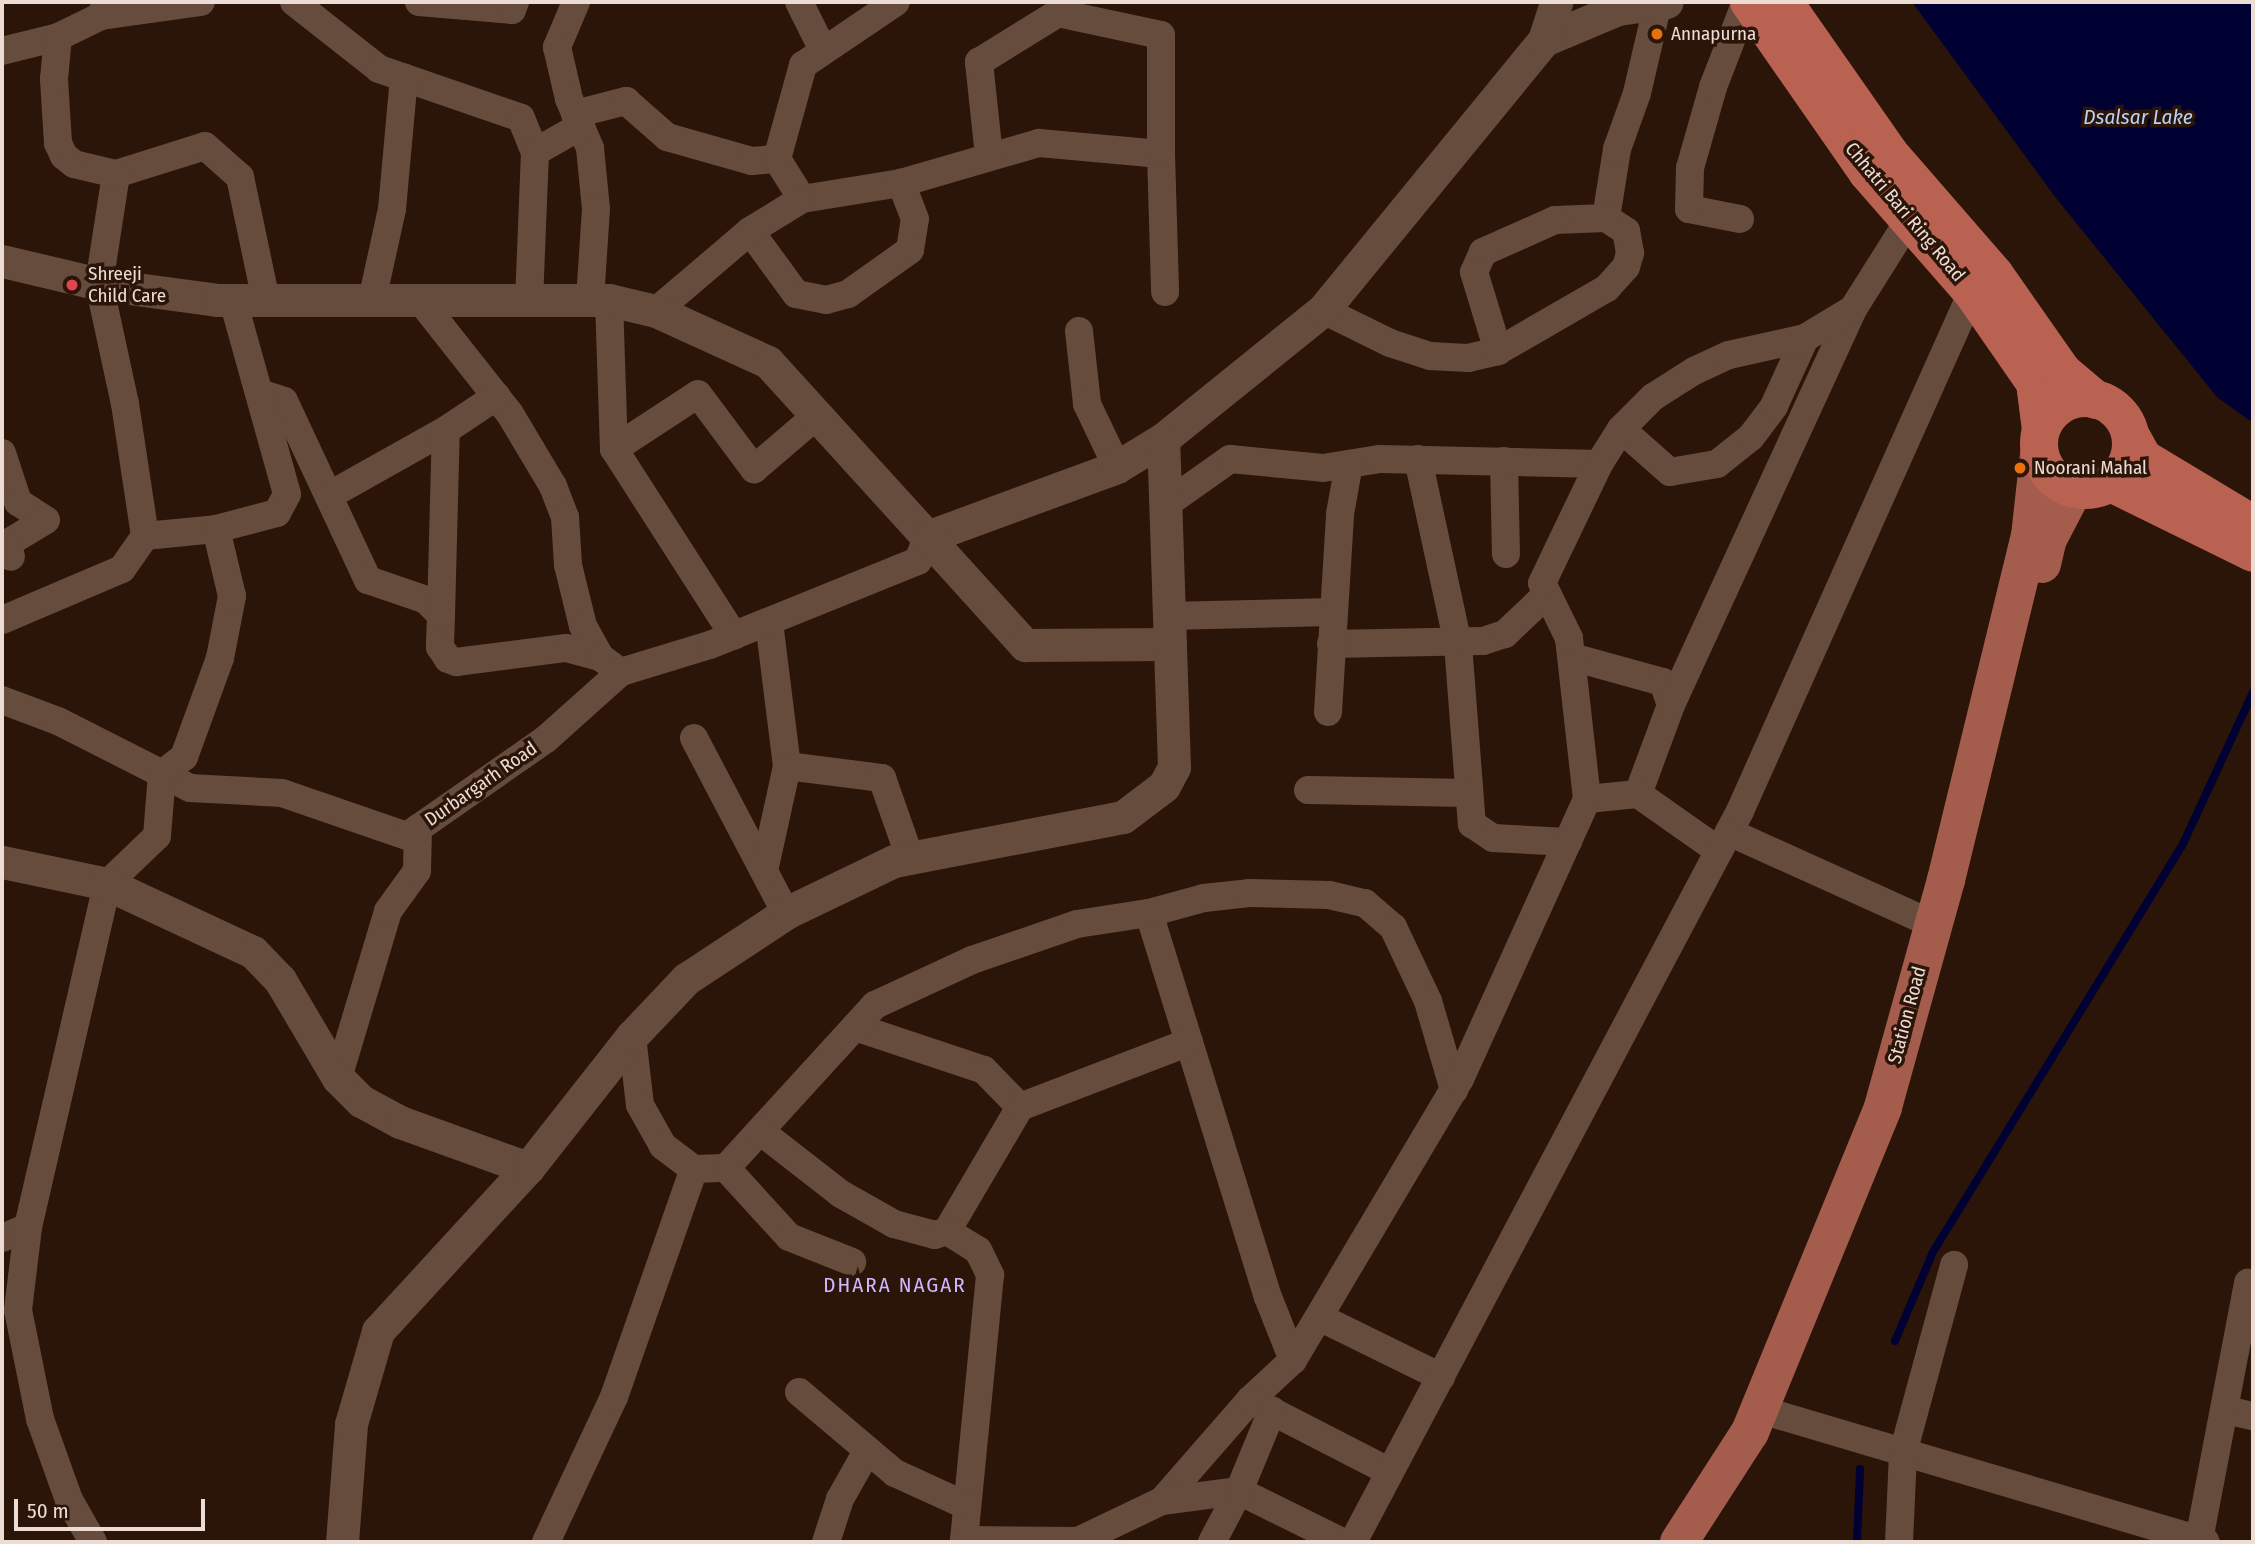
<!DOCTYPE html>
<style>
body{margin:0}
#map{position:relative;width:2255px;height:1544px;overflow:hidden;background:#2b1508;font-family:"Fira Sans Condensed",sans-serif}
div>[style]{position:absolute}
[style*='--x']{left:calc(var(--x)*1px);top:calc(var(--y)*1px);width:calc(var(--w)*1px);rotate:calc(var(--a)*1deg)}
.water>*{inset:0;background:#003}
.stream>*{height:8px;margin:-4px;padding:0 4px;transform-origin:4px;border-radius:4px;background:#003}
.minor>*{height:28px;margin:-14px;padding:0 14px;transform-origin:14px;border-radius:14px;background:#664c3d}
.tertiary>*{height:33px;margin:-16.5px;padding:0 16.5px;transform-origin:16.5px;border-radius:16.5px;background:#664c3d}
.primary>*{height:38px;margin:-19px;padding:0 19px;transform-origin:19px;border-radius:19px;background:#a45d4c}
.trunk>*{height:38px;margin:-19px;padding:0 19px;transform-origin:19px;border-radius:19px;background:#b96251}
.trunk>.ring{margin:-19px;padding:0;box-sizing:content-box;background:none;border:38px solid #b96251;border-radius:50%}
.dots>*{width:19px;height:19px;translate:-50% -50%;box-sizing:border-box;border:4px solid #2b1508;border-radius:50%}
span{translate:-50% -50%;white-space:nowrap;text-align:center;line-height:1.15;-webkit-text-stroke:7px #2b1508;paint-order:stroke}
.poi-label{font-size:19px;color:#ecdcd3}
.left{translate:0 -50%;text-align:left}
.street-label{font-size:19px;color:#ecdcd3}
.water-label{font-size:21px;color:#b9d2f5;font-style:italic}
.neighbourhood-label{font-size:21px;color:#cfb8ff;letter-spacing:2px}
.frame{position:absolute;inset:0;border:4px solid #ecdcd3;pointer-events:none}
.scale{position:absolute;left:14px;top:1499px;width:191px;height:32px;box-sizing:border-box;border:4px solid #ecdcd3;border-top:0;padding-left:9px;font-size:21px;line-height:24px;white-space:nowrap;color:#ecdcd3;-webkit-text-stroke:5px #2b1508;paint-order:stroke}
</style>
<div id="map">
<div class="water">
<div style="clip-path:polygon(1912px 2px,2253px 2px,2253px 423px,2217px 397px,2056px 198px)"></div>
</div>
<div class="stream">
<div style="--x:1895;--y:1341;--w:97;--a:-66.9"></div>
<div style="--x:1933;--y:1252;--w:476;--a:-58.5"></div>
<div style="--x:2182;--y:846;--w:170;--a:-65.2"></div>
<div style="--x:1857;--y:1542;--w:73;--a:-87.6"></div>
</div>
<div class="minor">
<div style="--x:294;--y:2;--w:108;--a:38.2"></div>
<div style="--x:379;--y:69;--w:150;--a:19"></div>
<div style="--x:521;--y:118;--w:37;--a:68"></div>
<div style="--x:535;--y:152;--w:148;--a:92.3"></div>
<div style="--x:419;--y:2;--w:93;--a:4.9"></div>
<div style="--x:512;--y:10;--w:9;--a:-69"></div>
<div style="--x:576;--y:2;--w:49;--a:112.9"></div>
<div style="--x:557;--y:47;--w:53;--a:77"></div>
<div style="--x:569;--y:99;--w:53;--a:66.8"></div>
<div style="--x:590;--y:148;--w:61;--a:84.4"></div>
<div style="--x:596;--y:209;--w:91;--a:93.8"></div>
<div style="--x:799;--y:2;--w:54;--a:63.4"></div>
<div style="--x:101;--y:16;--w:101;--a:-8"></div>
<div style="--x:2;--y:51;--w:58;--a:-14"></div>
<div style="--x:575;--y:114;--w:53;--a:-14.3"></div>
<div style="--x:626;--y:101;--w:55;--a:41.3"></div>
<div style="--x:667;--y:137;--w:88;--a:15.8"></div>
<div style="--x:752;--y:161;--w:25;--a:-5"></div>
<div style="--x:777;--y:159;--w:47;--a:58"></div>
<div style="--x:802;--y:199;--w:100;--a:-9.2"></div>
<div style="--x:901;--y:183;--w:144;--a:-16.2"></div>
<div style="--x:1039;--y:143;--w:122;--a:5.2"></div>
<div style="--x:1161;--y:154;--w:138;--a:88.3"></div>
<div style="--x:535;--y:152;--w:53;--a:-29.5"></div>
<div style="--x:989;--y:156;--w:95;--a:-96.1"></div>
<div style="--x:979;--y:62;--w:93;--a:-31.8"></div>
<div style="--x:1058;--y:13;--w:105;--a:12.1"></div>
<div style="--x:1161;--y:35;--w:119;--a:90"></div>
<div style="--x:777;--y:159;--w:98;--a:-74.5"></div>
<div style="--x:803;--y:65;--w:112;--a:-34.1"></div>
<div style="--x:116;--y:174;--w:93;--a:-17.5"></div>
<div style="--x:205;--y:146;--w:47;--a:41.5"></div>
<div style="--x:240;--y:177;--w:126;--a:78.1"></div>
<div style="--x:1606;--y:218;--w:70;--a:-80.9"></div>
<div style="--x:1617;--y:149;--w:59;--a:-70.3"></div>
<div style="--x:1637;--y:93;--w:92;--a:-76.9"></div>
<div style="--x:1740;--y:219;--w:52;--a:-168.9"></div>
<div style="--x:1689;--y:209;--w:41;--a:-88.6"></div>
<div style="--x:1690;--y:168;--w:84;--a:-74.1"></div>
<div style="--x:1713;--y:87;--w:91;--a:-68.8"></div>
<div style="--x:750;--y:231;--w:78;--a:53.9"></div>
<div style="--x:796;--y:294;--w:31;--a:11"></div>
<div style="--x:826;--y:300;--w:23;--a:-15"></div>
<div style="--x:848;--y:294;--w:76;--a:-35.4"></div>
<div style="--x:910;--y:250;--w:31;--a:-81"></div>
<div style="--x:915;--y:219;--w:39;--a:-111"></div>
<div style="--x:372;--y:300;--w:93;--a:-77.6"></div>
<div style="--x:392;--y:209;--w:132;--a:-84.8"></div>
<div style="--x:420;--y:300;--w:145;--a:51.7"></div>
<div style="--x:510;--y:414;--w:84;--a:59.2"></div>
<div style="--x:553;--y:486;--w:33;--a:69"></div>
<div style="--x:565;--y:517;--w:48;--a:86.4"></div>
<div style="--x:568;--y:565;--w:63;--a:76.2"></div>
<div style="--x:583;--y:626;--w:35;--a:61"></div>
<div style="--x:609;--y:300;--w:149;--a:88.1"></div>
<div style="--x:614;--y:449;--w:222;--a:57.3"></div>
<div style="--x:1323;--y:310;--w:75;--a:26.2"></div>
<div style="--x:1390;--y:343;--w:42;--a:18"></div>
<div style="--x:1430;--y:356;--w:38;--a:3"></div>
<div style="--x:1468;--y:358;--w:31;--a:-13"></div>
<div style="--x:1498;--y:351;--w:126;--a:-30"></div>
<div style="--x:1607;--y:288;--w:28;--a:-48"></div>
<div style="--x:1626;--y:267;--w:15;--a:-74"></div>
<div style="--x:1630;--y:253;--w:22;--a:-100"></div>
<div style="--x:1626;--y:231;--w:24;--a:-147"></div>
<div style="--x:1606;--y:218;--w:51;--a:177.8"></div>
<div style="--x:1555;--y:220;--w:79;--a:156"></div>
<div style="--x:1483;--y:252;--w:22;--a:114"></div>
<div style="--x:1474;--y:272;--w:83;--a:73.1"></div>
<div style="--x:656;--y:311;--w:123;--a:-40.4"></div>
<div style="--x:750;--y:231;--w:61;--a:-31.6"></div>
<div style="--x:1079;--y:331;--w:73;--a:83.7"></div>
<div style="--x:1087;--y:404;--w:70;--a:64.5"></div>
<div style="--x:260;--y:393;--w:25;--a:18"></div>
<div style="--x:284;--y:401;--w:198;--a:64.9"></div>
<div style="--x:368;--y:580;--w:61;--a:19"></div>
<div style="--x:426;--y:600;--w:21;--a:45"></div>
<div style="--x:441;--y:615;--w:32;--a:92"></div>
<div style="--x:440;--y:647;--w:14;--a:56"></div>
<div style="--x:448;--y:659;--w:9;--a:21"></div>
<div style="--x:456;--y:662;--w:111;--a:-7.3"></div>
<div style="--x:566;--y:648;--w:35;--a:15"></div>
<div style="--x:600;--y:657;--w:26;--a:36"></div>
<div style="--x:1621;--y:429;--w:65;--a:41.3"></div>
<div style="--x:1670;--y:472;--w:48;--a:-9.7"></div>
<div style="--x:1717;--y:464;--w:43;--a:-38.5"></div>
<div style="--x:1751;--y:437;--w:39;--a:-53"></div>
<div style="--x:1774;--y:406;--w:75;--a:-65.5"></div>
<div style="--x:614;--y:449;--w:100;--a:-33.2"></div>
<div style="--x:698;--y:394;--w:94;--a:53.3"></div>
<div style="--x:754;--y:469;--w:82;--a:-40.5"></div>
<div style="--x:2;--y:453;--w:52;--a:71.9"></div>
<div style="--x:18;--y:502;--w:33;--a:33"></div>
<div style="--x:46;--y:520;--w:44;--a:148.8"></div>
<div style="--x:8;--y:543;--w:14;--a:78"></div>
<div style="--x:1418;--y:459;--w:189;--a:77.8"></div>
<div style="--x:1458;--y:644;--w:181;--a:85.6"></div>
<div style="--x:1472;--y:824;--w:25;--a:34"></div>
<div style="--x:1493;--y:838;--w:75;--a:3.1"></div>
<div style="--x:1504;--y:461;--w:93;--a:88.8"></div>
<div style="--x:330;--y:495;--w:133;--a:-29.3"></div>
<div style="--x:446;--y:430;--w:61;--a:-33.7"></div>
<div style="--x:1165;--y:505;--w:80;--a:-35.3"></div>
<div style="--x:1230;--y:459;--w:93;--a:5.5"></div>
<div style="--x:1323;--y:468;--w:58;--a:-9"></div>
<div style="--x:1380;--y:459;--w:219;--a:1.3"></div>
<div style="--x:145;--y:536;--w:71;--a:-5.6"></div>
<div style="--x:216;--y:529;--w:63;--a:-14.7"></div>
<div style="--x:277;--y:513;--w:21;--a:-62"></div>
<div style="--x:287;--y:494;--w:201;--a:-105.6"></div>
<div style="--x:441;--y:615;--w:185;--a:-88.5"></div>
<div style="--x:1169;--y:616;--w:163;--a:-1.4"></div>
<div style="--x:2;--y:620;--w:130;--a:-23"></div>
<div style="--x:122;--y:569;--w:40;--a:-55.1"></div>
<div style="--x:145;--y:536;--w:134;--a:-98.6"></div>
<div style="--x:125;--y:404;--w:123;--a:-102.2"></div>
<div style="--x:99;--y:284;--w:111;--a:-81.2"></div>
<div style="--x:116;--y:174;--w:43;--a:-166.6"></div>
<div style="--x:74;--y:164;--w:13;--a:-141"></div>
<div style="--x:64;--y:156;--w:14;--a:-115"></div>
<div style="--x:58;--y:143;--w:64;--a:-93.6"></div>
<div style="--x:54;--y:79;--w:42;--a:-84.6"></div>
<div style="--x:58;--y:37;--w:48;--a:-26"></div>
<div style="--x:101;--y:16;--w:15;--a:-70"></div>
<div style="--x:769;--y:622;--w:145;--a:82.9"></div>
<div style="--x:787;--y:766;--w:96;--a:7.2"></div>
<div style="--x:882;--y:778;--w:85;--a:70.7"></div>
<div style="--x:1331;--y:644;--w:152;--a:-1.1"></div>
<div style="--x:1483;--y:641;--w:23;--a:-18"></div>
<div style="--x:1505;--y:634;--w:58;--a:-43.6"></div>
<div style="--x:1572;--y:657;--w:94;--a:15.4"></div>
<div style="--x:1663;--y:682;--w:24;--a:71"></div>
<div style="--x:1671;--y:705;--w:95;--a:110.3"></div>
<div style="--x:1638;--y:794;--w:99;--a:35.1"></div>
<div style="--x:2;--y:700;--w:60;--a:20.6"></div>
<div style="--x:58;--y:721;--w:148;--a:26.9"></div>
<div style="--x:190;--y:788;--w:92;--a:3.1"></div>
<div style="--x:282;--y:793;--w:132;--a:19"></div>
<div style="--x:407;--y:836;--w:169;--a:-34.9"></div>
<div style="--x:546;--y:739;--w:101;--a:-41.8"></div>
<div style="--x:621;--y:672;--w:93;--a:-16.9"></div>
<div style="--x:710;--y:645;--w:224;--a:-22"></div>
<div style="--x:918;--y:561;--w:26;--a:-69"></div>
<div style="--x:1671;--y:705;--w:436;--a:-65.3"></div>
<div style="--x:1328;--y:712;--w:198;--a:-86.5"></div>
<div style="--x:1340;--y:514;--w:51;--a:-79.8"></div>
<div style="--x:694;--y:738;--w:198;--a:62.3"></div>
<div style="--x:1308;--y:790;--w:160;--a:1.1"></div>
<div style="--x:1587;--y:799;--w:51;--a:-5.6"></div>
<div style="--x:1729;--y:832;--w:224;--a:24.3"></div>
<div style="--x:764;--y:871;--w:107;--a:-77.6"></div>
<div style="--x:1149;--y:913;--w:402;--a:72.8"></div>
<div style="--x:1268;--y:1297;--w:68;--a:68.4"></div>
<div style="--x:855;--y:1027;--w:136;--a:18.4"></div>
<div style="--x:984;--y:1070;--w:52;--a:45.8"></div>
<div style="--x:632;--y:1036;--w:69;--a:83.4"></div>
<div style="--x:640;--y:1105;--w:47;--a:60.7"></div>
<div style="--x:663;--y:1146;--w:39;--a:37"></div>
<div style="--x:694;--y:1169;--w:32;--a:-2"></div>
<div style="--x:726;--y:1168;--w:221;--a:-47.6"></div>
<div style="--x:875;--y:1005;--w:107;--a:-24.9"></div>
<div style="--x:972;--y:960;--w:111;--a:-18.9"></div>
<div style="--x:1077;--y:924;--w:73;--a:-8.7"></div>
<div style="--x:1149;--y:913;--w:57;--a:-15.3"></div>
<div style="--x:1204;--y:898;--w:45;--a:-6.3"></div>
<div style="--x:1249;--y:893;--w:80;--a:1.4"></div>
<div style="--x:1329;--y:895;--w:37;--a:13"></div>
<div style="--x:1365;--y:903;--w:37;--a:41"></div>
<div style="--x:1393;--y:927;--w:82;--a:64.7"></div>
<div style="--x:1428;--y:1001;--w:93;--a:73.7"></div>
<div style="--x:338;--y:1078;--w:174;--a:-73.3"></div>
<div style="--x:388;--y:911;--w:49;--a:-54.1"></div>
<div style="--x:417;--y:871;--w:43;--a:-88.7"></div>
<div style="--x:760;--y:1131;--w:103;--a:37.9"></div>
<div style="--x:841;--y:1194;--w:61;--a:29.5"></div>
<div style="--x:894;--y:1224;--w:42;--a:15"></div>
<div style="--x:935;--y:1235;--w:13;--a:-18"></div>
<div style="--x:947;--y:1231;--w:144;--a:-59.5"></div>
<div style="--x:1020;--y:1107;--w:181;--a:-21"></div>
<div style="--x:726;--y:1168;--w:93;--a:47.6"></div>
<div style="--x:789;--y:1237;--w:68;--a:21.6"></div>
<div style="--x:947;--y:1231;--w:36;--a:32"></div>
<div style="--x:978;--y:1250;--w:28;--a:64"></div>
<div style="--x:990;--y:1275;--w:268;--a:95.6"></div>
<div style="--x:2;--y:1238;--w:28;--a:-23"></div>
<div style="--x:1319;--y:1317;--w:136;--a:26.2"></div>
<div style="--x:799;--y:1392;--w:126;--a:40.2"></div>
<div style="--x:895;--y:1473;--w:79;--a:24.6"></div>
<div style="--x:1250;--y:1400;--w:59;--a:-42.9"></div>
<div style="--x:1293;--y:1360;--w:327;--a:-59.3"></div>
<div style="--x:1460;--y:1079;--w:307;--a:-65.6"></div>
<div style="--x:1587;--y:799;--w:162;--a:-96.4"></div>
<div style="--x:1569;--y:638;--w:61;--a:-116.1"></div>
<div style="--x:1542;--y:583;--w:132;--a:-64.4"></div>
<div style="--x:1599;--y:464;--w:41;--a:-57.8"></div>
<div style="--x:1621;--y:429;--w:45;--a:-45"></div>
<div style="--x:1653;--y:397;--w:49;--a:-32.4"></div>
<div style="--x:1694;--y:371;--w:38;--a:-25"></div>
<div style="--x:1729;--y:355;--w:78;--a:-12.6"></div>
<div style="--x:1805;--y:338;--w:56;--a:-31.1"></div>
<div style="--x:1853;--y:309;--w:105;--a:-57.8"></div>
<div style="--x:2226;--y:1410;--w:28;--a:13"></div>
<div style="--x:1778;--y:1415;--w:446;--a:16.5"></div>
<div style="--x:1162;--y:1501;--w:134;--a:-48.9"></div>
<div style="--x:1250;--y:1400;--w:157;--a:27.2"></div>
<div style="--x:964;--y:1540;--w:114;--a:0.5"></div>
<div style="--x:1078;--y:1541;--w:93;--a:-25.5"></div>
<div style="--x:1162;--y:1501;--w:78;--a:-7.4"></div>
<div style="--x:1239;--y:1491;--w:115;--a:26.3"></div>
<div style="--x:2199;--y:1540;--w:262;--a:-79.2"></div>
<div style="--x:93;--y:1542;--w:48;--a:-119.7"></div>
<div style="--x:69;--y:1500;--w:86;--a:-109.7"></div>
<div style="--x:40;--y:1419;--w:111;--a:-101.4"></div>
<div style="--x:18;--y:1310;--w:84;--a:-83.1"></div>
<div style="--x:28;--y:1227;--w:352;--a:-77"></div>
<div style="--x:107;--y:884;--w:69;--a:-43.8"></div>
<div style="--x:157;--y:836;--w:62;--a:-85.4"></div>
<div style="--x:162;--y:774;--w:28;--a:-38"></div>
<div style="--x:184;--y:757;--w:105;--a:-70"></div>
<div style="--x:220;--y:658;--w:63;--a:-79"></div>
<div style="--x:232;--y:596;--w:69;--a:-103.4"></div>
<div style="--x:546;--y:1542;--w:160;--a:-64.9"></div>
<div style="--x:614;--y:1397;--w:242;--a:-70.7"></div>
<div style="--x:826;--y:1542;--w:45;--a:-72"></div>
<div style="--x:840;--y:1499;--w:55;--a:-60.6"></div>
<div style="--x:1212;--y:1542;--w:58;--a:-62.1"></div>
<div style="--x:1239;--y:1491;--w:87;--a:-67.6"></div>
<div style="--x:1353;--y:1542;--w:827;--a:-62.1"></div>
<div style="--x:1740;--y:811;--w:568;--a:-65.91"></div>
<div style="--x:1899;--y:1542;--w:89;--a:-87.4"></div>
<div style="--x:1903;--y:1453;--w:195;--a:-74.8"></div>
</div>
<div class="tertiary">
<div style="--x:1544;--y:40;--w:80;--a:-22.7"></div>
<div style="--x:1618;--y:9;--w:49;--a:-8.1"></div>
<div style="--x:2;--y:261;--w:100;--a:13.3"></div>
<div style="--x:99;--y:284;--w:119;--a:7.7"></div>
<div style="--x:217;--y:300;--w:392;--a:0"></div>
<div style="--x:609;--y:300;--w:48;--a:13.2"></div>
<div style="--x:656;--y:311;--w:123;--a:24.5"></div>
<div style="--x:768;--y:362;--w:236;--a:47.7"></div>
<div style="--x:927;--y:537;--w:202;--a:-20.2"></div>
<div style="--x:1117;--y:467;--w:54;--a:-31.3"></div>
<div style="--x:1163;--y:439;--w:206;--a:-38.9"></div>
<div style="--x:1323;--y:310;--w:349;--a:-50.7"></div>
<div style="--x:1544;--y:40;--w:40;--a:-72"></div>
<div style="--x:927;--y:537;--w:146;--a:47.8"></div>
<div style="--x:1025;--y:645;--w:145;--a:-0.4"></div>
<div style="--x:2;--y:862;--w:107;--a:11.8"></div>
<div style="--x:107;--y:884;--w:161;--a:25"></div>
<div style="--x:253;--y:952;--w:39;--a:46"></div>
<div style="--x:280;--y:980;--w:114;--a:59.4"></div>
<div style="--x:338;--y:1078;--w:33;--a:45"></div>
<div style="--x:361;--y:1101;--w:44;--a:28.3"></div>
<div style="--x:400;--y:1122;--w:136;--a:19.8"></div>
<div style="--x:342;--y:1542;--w:118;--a:-85.6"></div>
<div style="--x:351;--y:1424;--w:97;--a:-73.8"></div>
<div style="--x:378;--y:1331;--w:222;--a:-47.4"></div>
<div style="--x:528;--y:1168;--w:168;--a:-51.8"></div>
<div style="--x:632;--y:1036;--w:79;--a:-46.5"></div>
<div style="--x:686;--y:979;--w:120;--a:-33.4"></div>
<div style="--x:786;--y:913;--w:120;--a:-25.7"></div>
<div style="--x:894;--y:861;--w:233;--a:-10.9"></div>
<div style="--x:1123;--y:817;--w:51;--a:-37.1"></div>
<div style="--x:1164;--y:786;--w:21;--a:-62"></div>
<div style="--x:1174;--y:767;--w:328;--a:-91.9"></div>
</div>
<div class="primary">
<div style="--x:2042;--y:564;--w:26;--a:-77"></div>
<div style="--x:2048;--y:539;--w:56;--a:-62.5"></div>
<div style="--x:1679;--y:1542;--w:131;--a:-57.2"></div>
<div style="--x:1750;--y:1432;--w:351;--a:-67.7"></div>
<div style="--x:1883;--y:1107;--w:236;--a:-74.5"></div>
<div style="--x:1946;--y:880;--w:354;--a:-76.3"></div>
<div style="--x:2030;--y:536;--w:81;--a:-83.7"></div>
</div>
<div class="trunk">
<div style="--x:1749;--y:2;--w:207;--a:55.2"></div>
<div style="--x:1867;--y:172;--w:159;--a:48.8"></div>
<div style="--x:1972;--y:292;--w:111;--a:55.3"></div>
<div style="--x:2035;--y:383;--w:47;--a:82.7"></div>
<div style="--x:1784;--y:2;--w:185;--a:55.1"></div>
<div style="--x:1890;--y:154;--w:160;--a:49"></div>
<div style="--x:1995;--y:275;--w:118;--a:55"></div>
<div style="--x:2063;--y:372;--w:43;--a:40.3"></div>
<div class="ring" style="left:2039px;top:398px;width:54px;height:54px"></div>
<div style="--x:2131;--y:436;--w:25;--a:61"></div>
<div style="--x:2143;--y:458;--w:128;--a:31"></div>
<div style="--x:2111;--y:483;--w:158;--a:26.2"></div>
</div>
<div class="dots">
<div style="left:1657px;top:34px;background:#e8710a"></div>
<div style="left:72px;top:285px;background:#e0444e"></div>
<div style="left:2020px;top:468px;background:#e8710a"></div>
</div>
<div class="poi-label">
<span class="left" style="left:1671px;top:34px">Annapurna</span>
<span class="left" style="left:88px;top:285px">Shreeji<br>Child Care</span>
<span class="left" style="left:2034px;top:468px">Noorani Mahal</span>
</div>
<div class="street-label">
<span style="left:1905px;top:212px;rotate:50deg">Chhatri Bari Ring Road</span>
<span style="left:481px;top:784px;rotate:-35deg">Durbargarh Road</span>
<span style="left:1907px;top:1015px;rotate:-75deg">Station Road</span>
</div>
<div class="water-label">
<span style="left:2138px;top:117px">Dsalsar Lake</span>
</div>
<div class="neighbourhood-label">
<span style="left:895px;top:1285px">DHARA NAGAR</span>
</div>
<div class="frame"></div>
<div class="scale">50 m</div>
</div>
